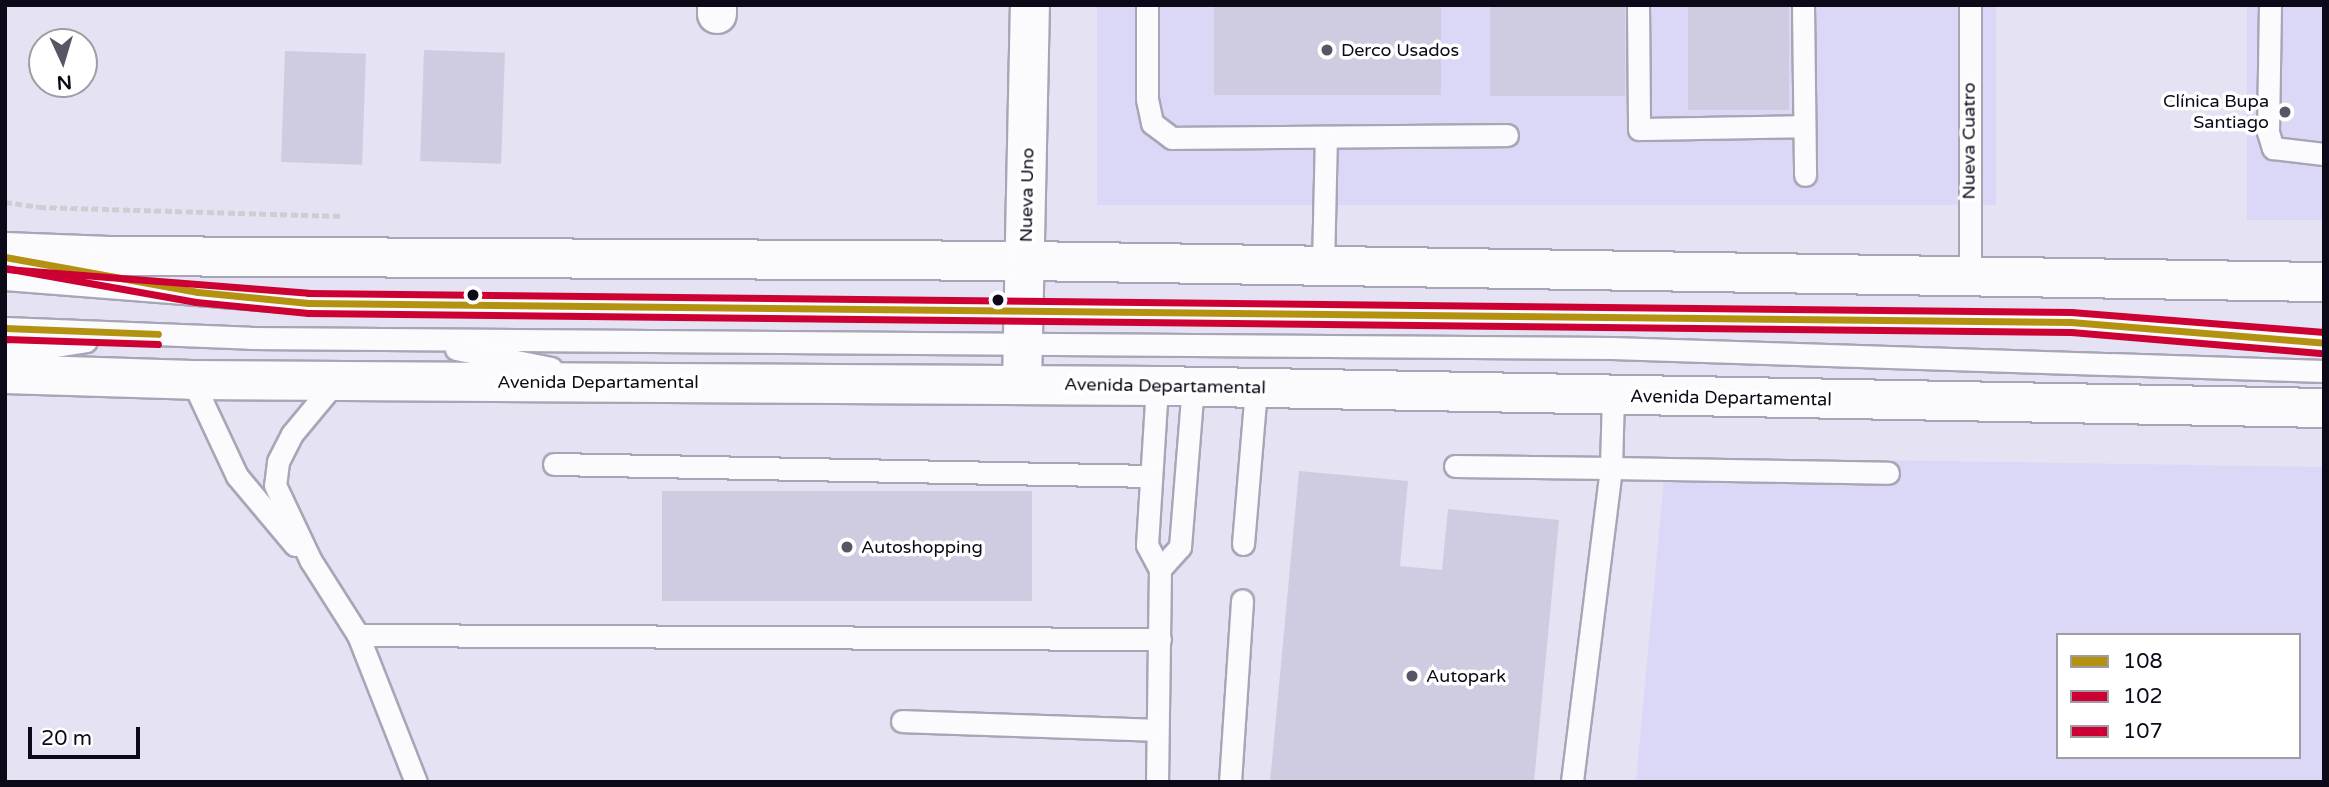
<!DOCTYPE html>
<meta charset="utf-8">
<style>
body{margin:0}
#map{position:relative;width:2329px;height:787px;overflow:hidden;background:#e4e2f3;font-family:"Varela Round",sans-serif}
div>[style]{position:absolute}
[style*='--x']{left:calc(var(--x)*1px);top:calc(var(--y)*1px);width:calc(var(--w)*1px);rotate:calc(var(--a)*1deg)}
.built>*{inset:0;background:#dbd7f7;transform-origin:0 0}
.building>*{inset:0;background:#cfcbe1;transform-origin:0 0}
.path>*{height:4.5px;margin-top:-2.25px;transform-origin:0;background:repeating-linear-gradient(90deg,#ceced2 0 7px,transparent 0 10.5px)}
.roads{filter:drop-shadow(2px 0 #a8a6b6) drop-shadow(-2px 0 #a8a6b6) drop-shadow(0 2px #a8a6b6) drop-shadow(0 -2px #a8a6b6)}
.service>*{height:21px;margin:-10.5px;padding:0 10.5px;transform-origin:10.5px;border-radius:10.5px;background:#fbfbfd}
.minor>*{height:38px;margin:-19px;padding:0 19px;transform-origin:19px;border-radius:19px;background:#fbfbfd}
.tertiary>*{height:38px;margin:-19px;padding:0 19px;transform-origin:19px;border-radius:19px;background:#fbfbfd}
.primary>*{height:38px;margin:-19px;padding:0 19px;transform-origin:19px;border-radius:19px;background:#fbfbfd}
.bus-1>*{height:7px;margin:-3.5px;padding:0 3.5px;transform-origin:3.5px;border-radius:3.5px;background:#b49211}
.bus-2>*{height:7px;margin:-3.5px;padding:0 3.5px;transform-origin:3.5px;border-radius:3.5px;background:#c03}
.bus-3>*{height:7px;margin:-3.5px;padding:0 3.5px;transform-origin:3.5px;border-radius:3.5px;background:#c03}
.dots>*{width:19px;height:19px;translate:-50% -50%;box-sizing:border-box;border:4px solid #fff;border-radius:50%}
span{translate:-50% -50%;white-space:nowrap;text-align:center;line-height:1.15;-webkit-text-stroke:7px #fff;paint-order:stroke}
.poi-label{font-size:18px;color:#0c0919}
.left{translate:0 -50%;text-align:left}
.right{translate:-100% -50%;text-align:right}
.street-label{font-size:18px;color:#0c0919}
.frame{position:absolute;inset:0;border:7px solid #0c0919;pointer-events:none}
.legend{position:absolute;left:2056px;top:633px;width:245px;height:126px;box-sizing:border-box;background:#fff;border:2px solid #9e9da3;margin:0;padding:9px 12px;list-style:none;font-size:21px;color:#0c0919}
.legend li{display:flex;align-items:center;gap:14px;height:35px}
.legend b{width:35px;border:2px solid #9e9da3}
.north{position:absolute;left:28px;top:28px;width:70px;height:70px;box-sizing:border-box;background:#fff;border:2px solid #9e9da3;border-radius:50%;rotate:176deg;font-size:19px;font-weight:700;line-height:28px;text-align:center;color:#0c0919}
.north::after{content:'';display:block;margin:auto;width:24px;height:32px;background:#585565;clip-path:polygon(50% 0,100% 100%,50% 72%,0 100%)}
.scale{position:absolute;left:28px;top:727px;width:112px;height:32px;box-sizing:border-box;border:4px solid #0c0919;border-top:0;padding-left:9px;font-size:21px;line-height:24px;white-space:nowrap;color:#0c0919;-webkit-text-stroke:5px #fff;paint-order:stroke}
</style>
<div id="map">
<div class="built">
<div style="left:1097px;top:5px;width:899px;height:200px"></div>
<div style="left:2247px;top:5px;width:77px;height:215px"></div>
<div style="clip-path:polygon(evenodd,1666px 457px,2324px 467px,2324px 782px,1636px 782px,1666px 457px,2058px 635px,2299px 635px,2299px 757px,2058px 757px,2058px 635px)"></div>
</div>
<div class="building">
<div style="left:1214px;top:5px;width:227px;height:90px"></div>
<div style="left:1490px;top:5px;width:135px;height:91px"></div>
<div style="left:1688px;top:5px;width:101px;height:105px"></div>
<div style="left:424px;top:50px;width:81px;height:111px;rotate:2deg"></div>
<div style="left:285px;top:51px;width:81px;height:111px;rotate:2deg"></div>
<div style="clip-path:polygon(1299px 471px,1408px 481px,1400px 566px,1442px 570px,1448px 509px,1559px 520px,1534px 782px,1270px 782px)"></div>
<div style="left:1032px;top:491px;width:110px;height:370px;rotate:90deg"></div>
</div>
<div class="path">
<div style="--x:5;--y:202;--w:34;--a:8"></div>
<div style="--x:39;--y:207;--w:303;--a:1.7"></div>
</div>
<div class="roads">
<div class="service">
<div style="--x:1147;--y:5;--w:94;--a:90"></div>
<div style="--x:1147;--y:99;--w:25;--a:78"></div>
<div style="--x:1152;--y:123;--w:25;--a:37"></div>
<div style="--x:1172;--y:138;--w:335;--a:-0.5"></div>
<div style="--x:1638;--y:5;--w:124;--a:89.5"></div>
<div style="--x:1639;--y:129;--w:165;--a:-1"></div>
<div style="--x:1803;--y:5;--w:170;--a:89.3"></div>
<div style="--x:1970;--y:5;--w:271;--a:90"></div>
<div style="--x:2270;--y:5;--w:127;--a:90.9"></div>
<div style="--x:2268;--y:132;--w:17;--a:73"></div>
<div style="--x:2273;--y:148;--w:51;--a:6.7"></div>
<div style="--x:1323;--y:266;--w:129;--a:-88.7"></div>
<div style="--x:5;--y:279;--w:304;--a:4.5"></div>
<div style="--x:308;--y:303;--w:1763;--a:0.62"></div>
<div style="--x:2071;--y:322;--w:254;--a:4.7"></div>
<div style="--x:5;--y:328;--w:245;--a:2.3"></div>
<div style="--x:250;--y:338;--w:1362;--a:0.42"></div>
<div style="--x:1612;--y:348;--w:712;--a:1.85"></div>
<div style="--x:456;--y:349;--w:97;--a:11.3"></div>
<div style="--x:5;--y:354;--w:82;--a:-9.1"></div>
<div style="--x:192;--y:380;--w:106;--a:64.9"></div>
<div style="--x:237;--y:476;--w:90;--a:50"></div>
<div style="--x:336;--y:381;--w:69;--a:129.7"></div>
<div style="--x:292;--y:434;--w:31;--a:117"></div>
<div style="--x:278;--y:462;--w:23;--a:97"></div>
<div style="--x:275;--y:485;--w:84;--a:64.7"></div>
<div style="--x:311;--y:561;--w:88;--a:57.6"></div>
<div style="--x:358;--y:635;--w:158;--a:68.5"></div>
<div style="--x:1157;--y:386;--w:159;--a:93.6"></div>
<div style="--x:1147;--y:545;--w:27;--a:62"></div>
<div style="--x:1160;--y:569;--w:213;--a:90.8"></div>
<div style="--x:1613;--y:396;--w:72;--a:91.6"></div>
<div style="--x:1611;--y:468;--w:277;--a:1"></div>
<div style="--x:554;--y:464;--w:597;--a:1.15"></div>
<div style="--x:1455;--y:466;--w:156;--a:0.7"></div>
<div style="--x:1611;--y:468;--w:316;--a:97.1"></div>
<div style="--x:1243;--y:544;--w:157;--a:-85.2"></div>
<div style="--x:1160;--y:569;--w:30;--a:-48"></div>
<div style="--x:1180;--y:547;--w:161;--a:-85.4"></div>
<div style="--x:358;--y:635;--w:802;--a:0.29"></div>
<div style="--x:902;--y:721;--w:255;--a:2"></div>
<div style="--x:1230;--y:782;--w:182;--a:-86.2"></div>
</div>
<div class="minor">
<div style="--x:717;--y:14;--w:9;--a:-90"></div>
</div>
<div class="tertiary">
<div style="--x:1022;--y:384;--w:379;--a:-88.8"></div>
</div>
<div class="primary">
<div style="--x:5;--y:252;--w:104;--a:2.2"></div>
<div style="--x:109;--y:256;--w:917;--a:0.31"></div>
<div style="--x:1026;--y:261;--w:1298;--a:0.93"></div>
<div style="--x:5;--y:374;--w:187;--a:1.8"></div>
<div style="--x:192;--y:380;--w:965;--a:0.36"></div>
<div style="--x:1157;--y:386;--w:1167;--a:1.08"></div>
</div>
</div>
<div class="bus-1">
<div style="--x:5;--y:257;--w:196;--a:10.3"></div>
<div style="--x:198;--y:292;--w:111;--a:5.7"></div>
<div style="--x:308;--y:303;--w:1763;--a:0.62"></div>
<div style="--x:2071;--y:322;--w:254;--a:4.7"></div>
<div style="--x:5;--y:328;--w:153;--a:2.2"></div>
</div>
<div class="bus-2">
<div style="--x:5;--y:268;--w:194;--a:10.1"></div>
<div style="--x:196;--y:302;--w:113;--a:5.6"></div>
<div style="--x:308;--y:313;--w:1763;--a:0.62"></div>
<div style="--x:2071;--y:332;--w:253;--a:4.8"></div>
<div style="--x:5;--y:339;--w:153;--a:1.9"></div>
</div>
<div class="bus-3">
<div style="--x:6;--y:269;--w:303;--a:4.5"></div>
<div style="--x:308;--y:293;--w:1763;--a:0.62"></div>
<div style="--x:2071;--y:312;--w:254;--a:4.5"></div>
</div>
<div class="dots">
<div style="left:1327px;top:50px;background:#585565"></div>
<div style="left:2285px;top:112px;background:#585565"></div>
<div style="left:473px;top:295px;background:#0c0919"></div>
<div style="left:998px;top:300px;background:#0c0919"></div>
<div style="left:847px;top:547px;background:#585565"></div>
<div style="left:1412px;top:676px;background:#585565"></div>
</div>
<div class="poi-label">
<span class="left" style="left:1341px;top:50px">Derco Usados</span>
<span class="right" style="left:2269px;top:112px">Clínica Bupa<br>Santiago</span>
<span class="left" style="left:861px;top:547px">Autoshopping</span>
<span class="left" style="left:1426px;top:676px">Autopark</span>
</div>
<div class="street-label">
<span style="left:1969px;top:141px;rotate:-90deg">Nueva Cuatro</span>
<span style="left:1027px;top:195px;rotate:-89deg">Nueva Uno</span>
<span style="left:598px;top:382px">Avenida Departamental</span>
<span style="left:1165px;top:386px;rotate:1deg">Avenida Departamental</span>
<span style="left:1731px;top:398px;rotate:1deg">Avenida Departamental</span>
</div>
<div class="frame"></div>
<ul class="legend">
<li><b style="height:9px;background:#b49211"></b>108</li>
<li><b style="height:9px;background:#c03"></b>102</li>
<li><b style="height:9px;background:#c03"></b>107</li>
</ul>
<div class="north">N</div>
<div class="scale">20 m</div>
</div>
